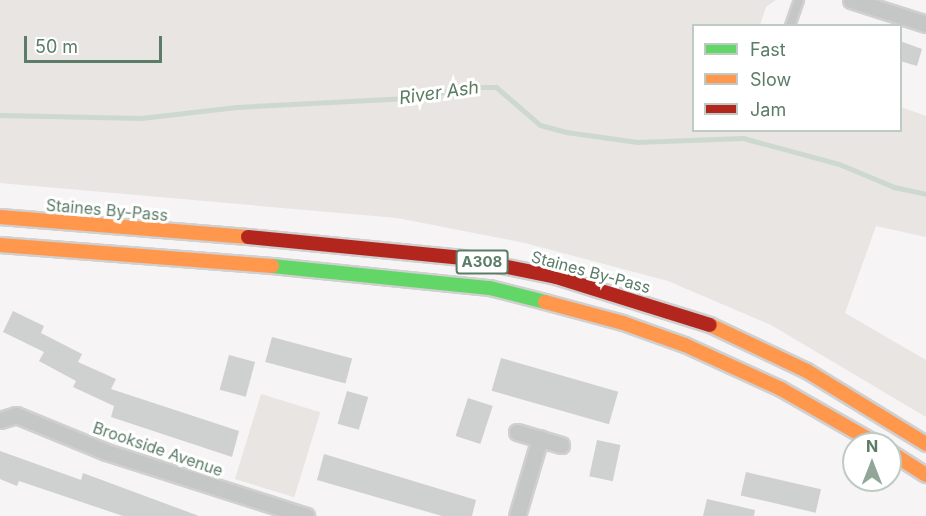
<!DOCTYPE html>
<style>
body{margin:0}
#map{position:relative;width:926px;height:516px;overflow:hidden;background:#f6f4f5;font-family:Inter,sans-serif}
div>[style]{position:absolute}
[style*='--x']{left:calc(var(--x)*1px);top:calc(var(--y)*1px);width:calc(var(--w)*1px);rotate:calc(var(--a)*1deg)}
.green>*{inset:0;background:#e8e5e2;transform-origin:0 0}
.stream>*{height:5px;margin:-2.5px;padding:0 2.5px;transform-origin:2.5px;border-radius:2.5px;background:#cdd9cf}
.building>*{inset:0;background:#cfd1d0;transform-origin:0 0}
.roads{filter:drop-shadow(2px 0 #d0d0d0) drop-shadow(-2px 0 #d0d0d0) drop-shadow(0 2px #d0d0d0) drop-shadow(0 -2px #d0d0d0)}
.lane>*{height:8px;margin:-4px;padding:0 4px;transform-origin:4px;border-radius:4px;background:#c4c7c5}
.street>*{height:15px;margin:-7.5px;padding:0 7.5px;transform-origin:7.5px;border-radius:7.5px;background:#c4c7c5}
.fast>*{height:14px;margin:-7px;padding:0 7px;transform-origin:7px;border-radius:7px;background:#63d668}
.slow>*{height:14px;margin:-7px;padding:0 7px;transform-origin:7px;border-radius:7px;background:#ff974d}
.jam>*{height:14px;margin:-7px;padding:0 7px;transform-origin:7px;border-radius:7px;background:#b3261e}
span{translate:-50% -50%;white-space:nowrap;text-align:center;line-height:1.15;-webkit-text-stroke:6px #fff;paint-order:stroke}
.shield-label span{padding:2px 4px;background:#fff;border:2px solid;border-radius:4px;-webkit-text-stroke-width:0}
.shield-label{font-size:15px;color:#5b7c67;font-weight:700}
.street-label{font-size:16px;color:#5b7c67}
.water-label{font-size:18px;color:#5a7d60;font-style:italic}
.legend{position:absolute;left:692px;top:24px;width:210px;height:108px;box-sizing:border-box;background:#fff;border:2px solid #bdcbc2;margin:0;padding:8px 10px;list-style:none;font-size:18px;color:#5b7c67}
.legend li{display:flex;align-items:center;gap:12px;height:30px}
.legend b{width:30px;border:2px solid #bdcbc2}
.north{position:absolute;left:842px;top:432px;width:60px;height:60px;box-sizing:border-box;background:#fff;border:2px solid #bdcbc2;border-radius:50%;rotate:0deg;font-size:16px;font-weight:700;line-height:24px;text-align:center;color:#5b7c67}
.north::after{content:'';display:block;margin:auto;width:21px;height:27px;background:#91a699;clip-path:polygon(50% 0,100% 100%,50% 72%,0 100%)}
.scale{position:absolute;left:24px;top:36px;width:138px;height:27px;box-sizing:border-box;border:3px solid #5b7c67;border-top:0;padding-left:8px;font-size:18px;line-height:21px;white-space:nowrap;color:#5b7c67;-webkit-text-stroke:4px #fff;paint-order:stroke}
</style>
<div id="map">
<div class="green">
<div style="clip-path:polygon(0 0,776px 0,766px 7px,760px 25px,694px 26px,694px 130px,900px 130px,901px 107px,926px 116px,926px 237px,876px 226px,845px 313px,926px 360px,926px 417px,771px 325px,668px 281px,525px 243px,397px 218px,0 183px)"></div>
<div style="left:261px;top:394px;width:62px;height:89px;rotate:17deg"></div>
</div>
<div class="stream">
<div style="--x:0;--y:115;--w:141;--a:1.2"></div>
<div style="--x:141;--y:118;--w:96;--a:-6.6"></div>
<div style="--x:236;--y:107;--w:172;--a:-3"></div>
<div style="--x:408;--y:98;--w:66;--a:-9.6"></div>
<div style="--x:473;--y:87;--w:23;--a:0"></div>
<div style="--x:496;--y:87;--w:58;--a:40.8"></div>
<div style="--x:540;--y:125;--w:27;--a:15"></div>
<div style="--x:566;--y:132;--w:72;--a:8"></div>
<div style="--x:637;--y:142;--w:106;--a:-2.2"></div>
<div style="--x:743;--y:138;--w:99;--a:15.2"></div>
<div style="--x:839;--y:164;--w:60;--a:22.7"></div>
<div style="--x:894;--y:187;--w:33;--a:12"></div>
</div>
<div class="building">
<div style="clip-path:polygon(900px 41px,922px 49px,917px 66px,900px 61px)"></div>
<div style="clip-path:polygon(13px 311px,44px 326px,41px 333px,82px 354px,78px 362px,116px 379px,111px 389px,239px 431px,232px 457px,111px 417px,114px 406px,73px 387px,76px 381px,39px 361px,44px 352px,3px 332px)"></div>
<div style="left:272px;top:337px;width:83px;height:26px;rotate:15deg"></div>
<div style="left:229px;top:355px;width:27px;height:36px;rotate:15deg"></div>
<div style="left:501px;top:358px;width:122px;height:34px;rotate:16deg"></div>
<div style="left:347px;top:391px;width:22px;height:34px;rotate:16deg"></div>
<div style="left:468px;top:398px;width:26px;height:40px;rotate:18deg"></div>
<div style="left:597px;top:440px;width:24px;height:37px;rotate:12deg"></div>
<div style="clip-path:polygon(0 451px,81px 480px,83px 473px,199px 516px,123px 516px,19px 481px,17px 486px,0 479px)"></div>
<div style="clip-path:polygon(324px 454px,476px 500px,472px 516px,442px 516px,317px 480px)"></div>
<div style="left:746px;top:472px;width:77px;height:24px;rotate:13deg"></div>
<div style="clip-path:polygon(707px 499px,755px 510px,754px 516px,703px 516px)"></div>
</div>
<div class="roads">
<div class="lane">
<div style="--x:790;--y:26;--w:28;--a:-71"></div>
</div>
<div class="street">
<div style="--x:851;--y:0;--w:79;--a:17.7"></div>
<div style="--x:0;--y:420;--w:17;--a:-17"></div>
<div style="--x:16;--y:415;--w:97;--a:22.3"></div>
<div style="--x:106;--y:452;--w:210;--a:17.7"></div>
<div style="--x:517;--y:432;--w:46;--a:16.5"></div>
<div style="--x:517;--y:516;--w:81;--a:-73.6"></div>
</div>
<div class="fast">
<div style="--x:272;--y:266;--w:219;--a:5.8"></div>
<div style="--x:490;--y:288;--w:57;--a:14.3"></div>
</div>
<div class="slow">
<div style="--x:0;--y:217;--w:249;--a:4.6"></div>
<div style="--x:0;--y:245;--w:273;--a:4.4"></div>
<div style="--x:545;--y:302;--w:81;--a:15.1"></div>
<div style="--x:623;--y:323;--w:66;--a:19.5"></div>
<div style="--x:685;--y:345;--w:106;--a:24.6"></div>
<div style="--x:781;--y:389;--w:111;--a:29.8"></div>
<div style="--x:710;--y:325;--w:107;--a:25.4"></div>
<div style="--x:807;--y:371;--w:140;--a:31.5"></div>
<div style="--x:890;--y:452;--w:43;--a:32.6"></div>
</div>
<div class="jam">
<div style="--x:248;--y:237;--w:216;--a:5.6"></div>
<div style="--x:463;--y:258;--w:95;--a:11.5"></div>
<div style="--x:556;--y:277;--w:161;--a:17.3"></div>
</div>
</div>
<div class="shield-label">
<span style="left:482px;top:262px">A308</span>
</div>
<div class="street-label">
<span style="left:107px;top:210px;rotate:5deg">Staines By-Pass</span>
<span style="left:591px;top:272px;rotate:15deg">Staines By-Pass</span>
<span style="left:158px;top:449px;rotate:19deg">Brookside Avenue</span>
</div>
<div class="water-label">
<span style="left:439px;top:93px;rotate:-8deg">River Ash</span>
</div>
<ul class="legend">
<li><b style="height:8px;background:#63d668"></b>Fast</li>
<li><b style="height:8px;background:#ff974d"></b>Slow</li>
<li><b style="height:8px;background:#b3261e"></b>Jam</li>
</ul>
<div class="north">N</div>
<div class="scale">50 m</div>
</div>
